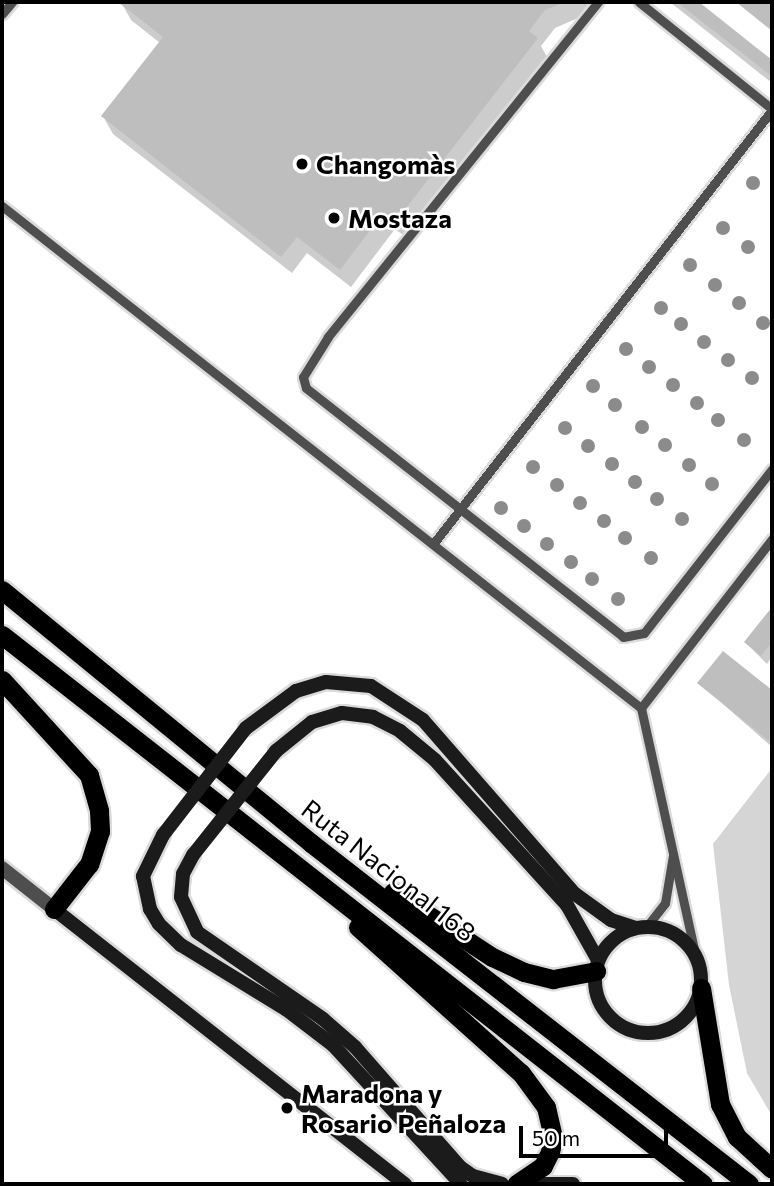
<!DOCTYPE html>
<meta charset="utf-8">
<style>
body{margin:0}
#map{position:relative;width:774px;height:1186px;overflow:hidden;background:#fff;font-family:Commissioner,sans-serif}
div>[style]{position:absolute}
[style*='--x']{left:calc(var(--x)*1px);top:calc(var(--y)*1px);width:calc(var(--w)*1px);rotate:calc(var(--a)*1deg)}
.green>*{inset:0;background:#d5d5d5}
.shadow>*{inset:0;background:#0003}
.building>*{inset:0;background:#bebebe}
.roads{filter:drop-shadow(2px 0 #dbdbdb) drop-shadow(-2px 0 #dbdbdb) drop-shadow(0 2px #dbdbdb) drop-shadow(0 -2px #dbdbdb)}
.service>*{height:9px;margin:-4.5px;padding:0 4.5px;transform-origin:4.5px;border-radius:4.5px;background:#4e4e4e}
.minor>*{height:14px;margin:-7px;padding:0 7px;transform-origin:7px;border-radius:7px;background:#4e4e4e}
.secondary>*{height:14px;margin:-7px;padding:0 7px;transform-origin:7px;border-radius:7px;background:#1b1b1b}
.secondary>.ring{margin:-7px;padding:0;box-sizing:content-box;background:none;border:14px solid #1b1b1b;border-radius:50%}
.trunk>*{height:19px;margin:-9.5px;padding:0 9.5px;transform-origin:9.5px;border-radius:9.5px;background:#000}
.secondary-bridge>*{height:14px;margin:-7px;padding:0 7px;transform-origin:7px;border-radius:7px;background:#1b1b1b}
.trees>*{width:14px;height:14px;margin:-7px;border-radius:50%;background:#8b8b8b}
.dots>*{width:19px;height:19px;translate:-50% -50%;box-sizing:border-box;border:4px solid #fff;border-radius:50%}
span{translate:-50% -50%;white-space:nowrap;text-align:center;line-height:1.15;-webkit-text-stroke:5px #fff;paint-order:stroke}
.poi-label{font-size:26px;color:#000;font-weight:700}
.left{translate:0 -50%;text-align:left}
.street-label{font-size:26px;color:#000}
.frame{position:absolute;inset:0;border:4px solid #000;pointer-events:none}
.scale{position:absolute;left:519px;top:1126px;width:149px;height:32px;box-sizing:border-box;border:4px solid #000;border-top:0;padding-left:9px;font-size:21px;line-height:24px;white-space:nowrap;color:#000;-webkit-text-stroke:5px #fff;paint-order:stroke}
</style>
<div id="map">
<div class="green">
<div style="clip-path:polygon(772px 768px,772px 1116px,747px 1073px,729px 985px,713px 844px)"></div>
</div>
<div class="shadow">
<div style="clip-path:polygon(121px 2px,600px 2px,585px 15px,555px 28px,541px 46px,547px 57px,407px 238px,395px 229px,351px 287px,307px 253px,292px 273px,113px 134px,103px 116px,160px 43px,131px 20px)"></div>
<div style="clip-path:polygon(670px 2px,696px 2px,772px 62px,772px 83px)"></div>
<div style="clip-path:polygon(772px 610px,772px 657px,767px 664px,746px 643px)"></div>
<div style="clip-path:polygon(724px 653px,772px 692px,772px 747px,699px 683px)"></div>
</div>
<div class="building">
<div style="clip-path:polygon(118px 2px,565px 2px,545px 10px,529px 31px,538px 38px,396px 221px,384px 212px,340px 270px,297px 237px,281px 257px,101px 116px,163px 37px)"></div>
<div style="clip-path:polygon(677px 2px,699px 2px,772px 60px,770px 75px)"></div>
<div style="clip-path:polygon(736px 2px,772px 2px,772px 31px)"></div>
<div style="clip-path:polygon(772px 607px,772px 642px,761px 656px,744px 642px)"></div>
<div style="clip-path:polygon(723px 651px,772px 690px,769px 741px,697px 683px)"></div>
</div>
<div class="roads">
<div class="service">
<div style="--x:598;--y:2;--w:430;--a:128.9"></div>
<div style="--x:328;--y:337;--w:47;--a:122"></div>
<div style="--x:303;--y:377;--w:11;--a:75"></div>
<div style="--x:306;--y:388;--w:403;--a:38.1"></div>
<div style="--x:623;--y:637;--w:21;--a:-11"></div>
<div style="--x:644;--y:633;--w:208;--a:-52"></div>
<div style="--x:639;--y:2;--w:171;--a:38.8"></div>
<div style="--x:2;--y:14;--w:16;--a:-50"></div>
<div style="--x:2;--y:206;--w:813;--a:38.15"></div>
<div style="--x:641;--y:708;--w:251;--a:77.6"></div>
<div style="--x:433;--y:544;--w:551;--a:-52.01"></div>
<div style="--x:641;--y:708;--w:214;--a:-52.2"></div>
<div style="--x:647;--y:926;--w:29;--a:-52"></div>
<div style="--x:665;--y:903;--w:49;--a:-80.5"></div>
</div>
<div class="minor">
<div style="--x:2;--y:868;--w:66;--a:38.3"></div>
</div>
<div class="secondary">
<div style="--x:246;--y:728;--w:62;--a:-36.5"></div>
<div style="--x:296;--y:691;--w:31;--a:-17"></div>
<div style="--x:326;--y:682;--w:45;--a:5.1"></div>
<div style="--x:371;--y:686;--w:62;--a:33.2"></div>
<div style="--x:423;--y:720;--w:231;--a:48.9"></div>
<div style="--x:575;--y:894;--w:44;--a:35.8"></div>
<div style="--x:611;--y:920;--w:25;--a:18"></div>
<div style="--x:276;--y:751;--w:46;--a:-38.9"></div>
<div style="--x:312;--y:722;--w:31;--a:-17"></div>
<div style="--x:342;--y:713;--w:31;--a:7"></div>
<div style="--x:373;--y:717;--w:30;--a:27"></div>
<div style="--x:400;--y:731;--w:45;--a:39.6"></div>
<div style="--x:435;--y:760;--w:196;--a:47.7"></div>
<div style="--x:567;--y:905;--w:63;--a:60.6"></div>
<div style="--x:163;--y:835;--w:46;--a:116"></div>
<div style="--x:143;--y:876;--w:34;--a:78"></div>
<div style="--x:150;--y:909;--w:17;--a:59"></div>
<div style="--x:159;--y:924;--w:30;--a:44"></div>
<div style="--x:181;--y:945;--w:124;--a:31.5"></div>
<div style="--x:287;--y:1010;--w:58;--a:37.3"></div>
<div style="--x:333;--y:1045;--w:189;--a:47.4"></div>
<div style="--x:193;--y:855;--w:21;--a:118"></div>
<div style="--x:183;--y:874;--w:23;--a:95"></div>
<div style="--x:181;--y:897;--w:38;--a:65"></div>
<div style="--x:197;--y:932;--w:153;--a:34.6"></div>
<div style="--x:323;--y:1019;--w:43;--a:41.2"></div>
<div style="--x:355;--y:1047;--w:159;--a:48.8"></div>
<div style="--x:460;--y:1167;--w:16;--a:35"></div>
<div style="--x:473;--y:1176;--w:30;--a:15"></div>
<div style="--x:54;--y:909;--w:446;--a:38.1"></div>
<div class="ring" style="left:595px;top:927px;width:92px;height:92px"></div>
<div style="--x:539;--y:1184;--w:34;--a:0"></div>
</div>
<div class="trunk">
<div style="--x:2;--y:590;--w:399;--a:39.3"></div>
<div style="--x:311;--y:843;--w:555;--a:37.9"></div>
<div style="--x:2;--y:635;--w:890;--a:38.07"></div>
<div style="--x:2;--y:680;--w:129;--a:47.5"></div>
<div style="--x:89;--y:775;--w:37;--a:74"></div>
<div style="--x:99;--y:811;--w:20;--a:87"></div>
<div style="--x:100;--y:831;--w:35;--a:108"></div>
<div style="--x:89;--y:864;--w:57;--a:127.9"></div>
<div style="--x:393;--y:892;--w:118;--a:33.3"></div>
<div style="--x:492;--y:957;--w:35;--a:25"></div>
<div style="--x:524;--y:972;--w:30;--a:14"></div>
<div style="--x:553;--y:979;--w:44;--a:-10.5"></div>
<div style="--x:358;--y:927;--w:219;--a:41.9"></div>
<div style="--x:521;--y:1073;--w:42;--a:53.7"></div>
<div style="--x:546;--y:1107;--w:32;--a:77"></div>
<div style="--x:553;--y:1138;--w:14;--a:102"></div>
<div style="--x:550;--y:1152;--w:16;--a:117"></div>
<div style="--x:543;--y:1166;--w:32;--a:146"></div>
<div style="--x:701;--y:988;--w:118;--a:80.7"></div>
<div style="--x:720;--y:1104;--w:37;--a:63"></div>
<div style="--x:737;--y:1137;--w:47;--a:42.4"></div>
</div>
</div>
<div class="secondary-bridge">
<div style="--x:163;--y:835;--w:135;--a:-52.2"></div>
<div style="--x:193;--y:855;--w:133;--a:-51.4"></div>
</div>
<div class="trees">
<div style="left:753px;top:183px"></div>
<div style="left:723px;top:228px"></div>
<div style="left:748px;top:247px"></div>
<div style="left:690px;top:265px"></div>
<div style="left:715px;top:285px"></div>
<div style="left:739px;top:303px"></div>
<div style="left:661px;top:308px"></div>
<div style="left:763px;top:323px"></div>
<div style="left:681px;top:324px"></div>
<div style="left:704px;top:342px"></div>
<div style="left:626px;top:349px"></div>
<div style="left:728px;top:360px"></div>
<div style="left:649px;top:367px"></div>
<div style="left:752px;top:378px"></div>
<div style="left:673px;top:385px"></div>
<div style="left:593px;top:386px"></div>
<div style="left:697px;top:403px"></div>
<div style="left:615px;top:405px"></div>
<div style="left:718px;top:420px"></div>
<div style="left:642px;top:427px"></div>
<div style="left:565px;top:428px"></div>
<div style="left:744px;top:440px"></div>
<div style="left:665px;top:445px"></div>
<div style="left:588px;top:446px"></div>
<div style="left:612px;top:464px"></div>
<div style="left:689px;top:465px"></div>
<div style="left:533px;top:467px"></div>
<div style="left:635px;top:482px"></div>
<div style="left:712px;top:484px"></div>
<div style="left:557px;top:485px"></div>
<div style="left:657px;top:499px"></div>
<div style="left:580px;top:503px"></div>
<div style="left:501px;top:508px"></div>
<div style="left:682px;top:519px"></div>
<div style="left:604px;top:521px"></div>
<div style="left:524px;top:526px"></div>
<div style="left:625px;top:538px"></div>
<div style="left:547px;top:544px"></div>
<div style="left:651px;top:558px"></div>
<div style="left:571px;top:562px"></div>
<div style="left:592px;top:579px"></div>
<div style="left:618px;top:599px"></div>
</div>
<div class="dots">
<div style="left:302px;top:164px;background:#000"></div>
<div style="left:334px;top:218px;background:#000"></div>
<div style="left:287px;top:1108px;background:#000"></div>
</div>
<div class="poi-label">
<span class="left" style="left:316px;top:164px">Changomàs</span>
<span class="left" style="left:348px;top:218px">Mostaza</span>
<span class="left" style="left:301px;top:1108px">Maradona y<br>Rosario Peñaloza</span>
</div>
<div class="street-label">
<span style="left:389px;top:870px;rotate:38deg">Ruta Nacional 168</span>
</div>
<div class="frame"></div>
<div class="scale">50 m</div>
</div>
